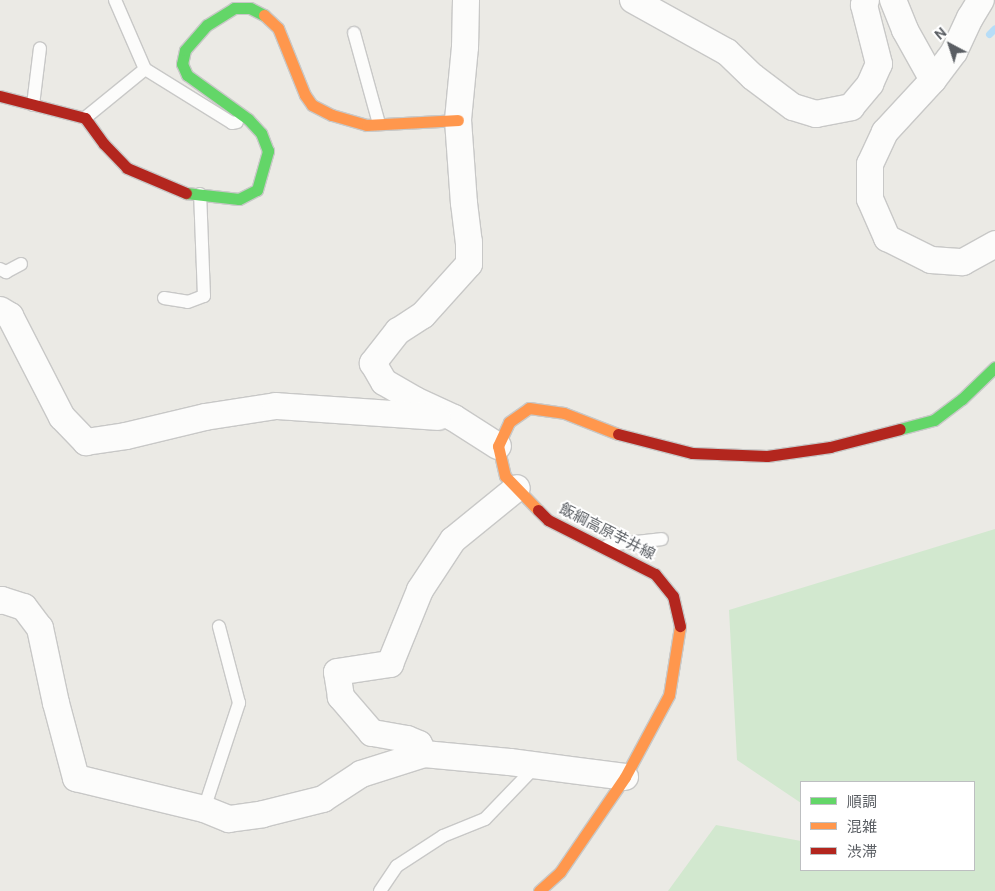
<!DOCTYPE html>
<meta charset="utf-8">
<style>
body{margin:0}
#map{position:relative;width:995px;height:891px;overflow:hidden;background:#ebeae5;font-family:"DM Sans","Noto Sans JP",sans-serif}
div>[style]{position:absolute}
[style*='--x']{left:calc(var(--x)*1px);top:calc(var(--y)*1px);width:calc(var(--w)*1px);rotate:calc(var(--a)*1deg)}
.green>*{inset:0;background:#d2e8cf}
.stream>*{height:7px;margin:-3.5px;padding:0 3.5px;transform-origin:3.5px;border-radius:3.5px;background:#b7ddf7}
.roads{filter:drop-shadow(1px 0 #c8c8c7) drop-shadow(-1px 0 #c8c8c7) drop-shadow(0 1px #c8c8c7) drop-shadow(0 -1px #c8c8c7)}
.lane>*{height:12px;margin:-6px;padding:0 6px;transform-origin:6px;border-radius:6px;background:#fcfcfb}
.street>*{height:26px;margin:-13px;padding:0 13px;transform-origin:13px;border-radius:13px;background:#fcfcfb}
.fast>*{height:11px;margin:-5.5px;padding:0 5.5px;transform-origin:5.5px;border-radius:5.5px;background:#63d668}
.slow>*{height:11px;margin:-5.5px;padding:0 5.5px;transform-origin:5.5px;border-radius:5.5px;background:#ff974d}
.jam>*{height:11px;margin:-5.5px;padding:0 5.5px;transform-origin:5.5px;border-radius:5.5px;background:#b3261e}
span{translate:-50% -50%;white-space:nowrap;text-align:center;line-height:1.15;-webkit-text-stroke:4px #fff;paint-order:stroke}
.street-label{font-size:15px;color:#5a5e63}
.legend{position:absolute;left:800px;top:781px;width:175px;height:90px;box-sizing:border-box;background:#fff;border:1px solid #bdbfc1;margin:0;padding:6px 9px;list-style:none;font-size:15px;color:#5a5e63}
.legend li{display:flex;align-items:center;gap:10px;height:25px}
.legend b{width:25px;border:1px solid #bdbfc1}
.north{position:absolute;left:925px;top:20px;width:50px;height:50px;-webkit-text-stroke:4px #fff;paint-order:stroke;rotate:320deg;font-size:14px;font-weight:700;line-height:20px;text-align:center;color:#5a5e63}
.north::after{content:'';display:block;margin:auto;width:18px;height:22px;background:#5a5e63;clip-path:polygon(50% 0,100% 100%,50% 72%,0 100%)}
</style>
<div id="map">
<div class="green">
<div style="clip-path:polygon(995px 529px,995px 891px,668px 891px,716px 825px,801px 841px,801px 870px,974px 870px,974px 782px,801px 782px,801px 803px,737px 760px,729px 610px)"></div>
</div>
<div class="stream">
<div style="--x:989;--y:34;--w:8;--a:-45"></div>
</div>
<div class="roads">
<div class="lane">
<div style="--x:115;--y:0;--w:75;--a:66.5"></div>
<div style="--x:354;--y:33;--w:94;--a:74.6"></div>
<div style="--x:33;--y:105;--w:57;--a:-83"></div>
<div style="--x:85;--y:118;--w:77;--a:-39.2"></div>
<div style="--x:145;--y:69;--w:102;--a:31.8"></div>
<div style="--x:232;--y:123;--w:5;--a:-11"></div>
<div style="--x:0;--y:269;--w:7;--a:27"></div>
<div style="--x:6;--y:272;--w:17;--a:-28"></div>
<div style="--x:164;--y:298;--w:24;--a:9"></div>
<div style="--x:188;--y:302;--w:17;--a:-21"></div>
<div style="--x:204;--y:296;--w:102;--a:-92.2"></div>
<div style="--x:608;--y:545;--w:54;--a:-6.3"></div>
<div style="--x:204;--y:809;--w:112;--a:-71.7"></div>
<div style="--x:239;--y:703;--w:79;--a:-104.7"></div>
<div style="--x:380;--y:891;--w:30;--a:-56"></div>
<div style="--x:397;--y:866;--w:55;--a:-33.1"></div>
<div style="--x:443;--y:836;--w:45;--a:-22"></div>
<div style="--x:485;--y:819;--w:75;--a:-46.1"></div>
</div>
<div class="street">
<div style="--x:466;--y:0;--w:47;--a:91.2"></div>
<div style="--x:465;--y:47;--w:73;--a:95.5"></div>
<div style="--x:458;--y:120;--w:83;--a:85.9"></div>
<div style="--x:464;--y:203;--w:39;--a:83"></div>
<div style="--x:469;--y:242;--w:22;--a:90"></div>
<div style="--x:469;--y:264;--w:69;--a:132"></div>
<div style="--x:423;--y:315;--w:30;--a:147"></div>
<div style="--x:398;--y:331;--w:41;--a:128"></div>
<div style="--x:373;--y:363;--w:22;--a:60"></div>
<div style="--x:384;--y:382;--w:36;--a:30"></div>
<div style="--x:415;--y:400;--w:43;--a:24.8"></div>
<div style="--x:454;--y:418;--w:52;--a:32.5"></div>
<div style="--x:633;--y:0;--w:107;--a:29"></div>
<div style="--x:727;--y:52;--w:36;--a:44"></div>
<div style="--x:753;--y:77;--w:50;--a:36.9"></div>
<div style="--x:793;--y:107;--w:24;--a:17"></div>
<div style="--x:816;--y:114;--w:36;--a:-11"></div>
<div style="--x:851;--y:107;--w:30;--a:-50"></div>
<div style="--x:870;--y:84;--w:22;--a:-66"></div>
<div style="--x:879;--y:64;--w:61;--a:-104.3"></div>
<div style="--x:864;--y:5;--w:5;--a:-68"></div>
<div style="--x:893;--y:0;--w:32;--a:68"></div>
<div style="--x:905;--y:30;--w:57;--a:60.8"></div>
<div style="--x:933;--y:80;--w:71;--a:132.7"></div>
<div style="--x:885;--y:132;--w:35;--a:115"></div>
<div style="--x:870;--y:164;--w:35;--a:90"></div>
<div style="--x:870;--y:199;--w:43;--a:66.4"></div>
<div style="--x:887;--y:238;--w:49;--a:26.6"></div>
<div style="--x:931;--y:260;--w:32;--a:4"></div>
<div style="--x:963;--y:262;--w:37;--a:-29"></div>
<div style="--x:933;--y:80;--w:35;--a:-53"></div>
<div style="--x:954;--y:52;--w:38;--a:-65"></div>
<div style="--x:970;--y:18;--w:21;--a:-59"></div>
<div style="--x:0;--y:310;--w:12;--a:31"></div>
<div style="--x:10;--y:316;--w:114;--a:62.8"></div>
<div style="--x:62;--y:417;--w:35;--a:46"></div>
<div style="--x:86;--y:442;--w:40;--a:-8.5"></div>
<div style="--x:126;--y:436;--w:81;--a:-13.5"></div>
<div style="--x:205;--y:417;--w:72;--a:-8.8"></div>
<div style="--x:276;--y:406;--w:162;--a:3.9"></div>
<div style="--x:0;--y:601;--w:2;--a:-27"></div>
<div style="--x:2;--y:600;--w:23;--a:18"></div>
<div style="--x:24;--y:607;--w:26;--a:53"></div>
<div style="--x:40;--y:628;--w:77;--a:78"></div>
<div style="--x:56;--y:703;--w:78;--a:75.1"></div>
<div style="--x:76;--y:778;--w:132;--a:13.6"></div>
<div style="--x:204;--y:809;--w:27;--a:22"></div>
<div style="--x:229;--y:819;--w:34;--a:-8"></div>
<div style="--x:263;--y:814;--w:62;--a:-14"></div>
<div style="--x:323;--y:799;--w:45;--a:-33.3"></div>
<div style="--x:361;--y:774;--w:66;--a:-17.6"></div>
<div style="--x:424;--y:754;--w:86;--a:5.3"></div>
<div style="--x:510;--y:762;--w:116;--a:7.4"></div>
<div style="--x:424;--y:754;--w:11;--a:-117"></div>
<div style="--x:419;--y:744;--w:13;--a:-157"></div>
<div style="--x:407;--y:739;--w:36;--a:-170"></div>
<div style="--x:372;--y:733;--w:48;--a:-130.7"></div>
<div style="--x:341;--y:697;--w:25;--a:-99"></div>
<div style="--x:337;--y:672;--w:54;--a:-8.6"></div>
<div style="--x:390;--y:664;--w:80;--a:-67.9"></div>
<div style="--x:420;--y:590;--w:60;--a:-56.6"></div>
<div style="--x:453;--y:540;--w:82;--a:-39.1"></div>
</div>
<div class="fast">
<div style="--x:186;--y:193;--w:53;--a:6.5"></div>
<div style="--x:239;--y:199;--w:20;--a:-27"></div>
<div style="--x:257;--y:190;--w:41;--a:-74.2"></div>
<div style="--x:268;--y:151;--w:19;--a:-111"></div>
<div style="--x:261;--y:133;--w:19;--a:-133"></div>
<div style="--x:248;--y:119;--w:75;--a:-144.2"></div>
<div style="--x:187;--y:75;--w:12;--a:-114"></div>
<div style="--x:182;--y:64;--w:14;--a:-78"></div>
<div style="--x:185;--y:50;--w:33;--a:-49"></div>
<div style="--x:207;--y:25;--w:32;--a:-32"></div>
<div style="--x:234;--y:8;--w:16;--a:0"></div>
<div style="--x:250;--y:8;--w:16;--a:27"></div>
<div style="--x:900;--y:429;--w:35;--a:-15"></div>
<div style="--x:934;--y:420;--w:35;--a:-37"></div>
<div style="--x:962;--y:399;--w:46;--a:-44.1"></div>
</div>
<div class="slow">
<div style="--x:264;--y:15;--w:19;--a:43"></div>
<div style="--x:278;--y:28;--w:72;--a:68.1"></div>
<div style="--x:305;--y:95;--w:12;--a:55"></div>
<div style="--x:312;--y:105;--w:22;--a:27"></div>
<div style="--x:332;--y:115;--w:36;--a:16"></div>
<div style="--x:367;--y:125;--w:91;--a:-3.1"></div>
<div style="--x:538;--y:510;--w:47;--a:-134.1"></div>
<div style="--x:505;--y:476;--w:31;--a:-103"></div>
<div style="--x:498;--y:446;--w:26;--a:-65"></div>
<div style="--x:509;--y:422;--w:24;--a:-35"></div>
<div style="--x:529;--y:408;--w:35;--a:8"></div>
<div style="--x:564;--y:413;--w:58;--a:21.3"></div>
<div style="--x:539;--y:891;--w:28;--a:-42"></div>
<div style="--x:560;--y:872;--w:115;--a:-55.6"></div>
<div style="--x:625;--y:777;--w:93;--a:-61.8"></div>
<div style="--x:669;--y:695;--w:70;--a:-80.9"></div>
</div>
<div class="jam">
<div style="--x:0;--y:96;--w:88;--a:14.5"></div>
<div style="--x:85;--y:118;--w:32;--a:54"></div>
<div style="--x:104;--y:144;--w:33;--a:46"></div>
<div style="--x:127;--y:168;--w:64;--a:23"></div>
<div style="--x:618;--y:434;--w:76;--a:14.4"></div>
<div style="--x:692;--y:453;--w:75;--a:2.3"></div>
<div style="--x:767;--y:456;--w:64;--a:-8.1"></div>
<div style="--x:830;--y:447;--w:72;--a:-14.4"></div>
<div style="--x:538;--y:510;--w:14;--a:45"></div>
<div style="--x:548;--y:520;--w:120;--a:26.8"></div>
<div style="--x:655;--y:574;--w:28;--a:51"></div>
<div style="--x:673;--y:596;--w:31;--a:77"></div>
</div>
</div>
<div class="street-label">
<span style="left:607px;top:532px;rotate:27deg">飯綱高原芋井線</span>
</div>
<ul class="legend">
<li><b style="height:6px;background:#63d668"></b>順調</li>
<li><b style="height:6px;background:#ff974d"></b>混雑</li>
<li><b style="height:6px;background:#b3261e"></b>渋滞</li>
</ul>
<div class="north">N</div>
</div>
